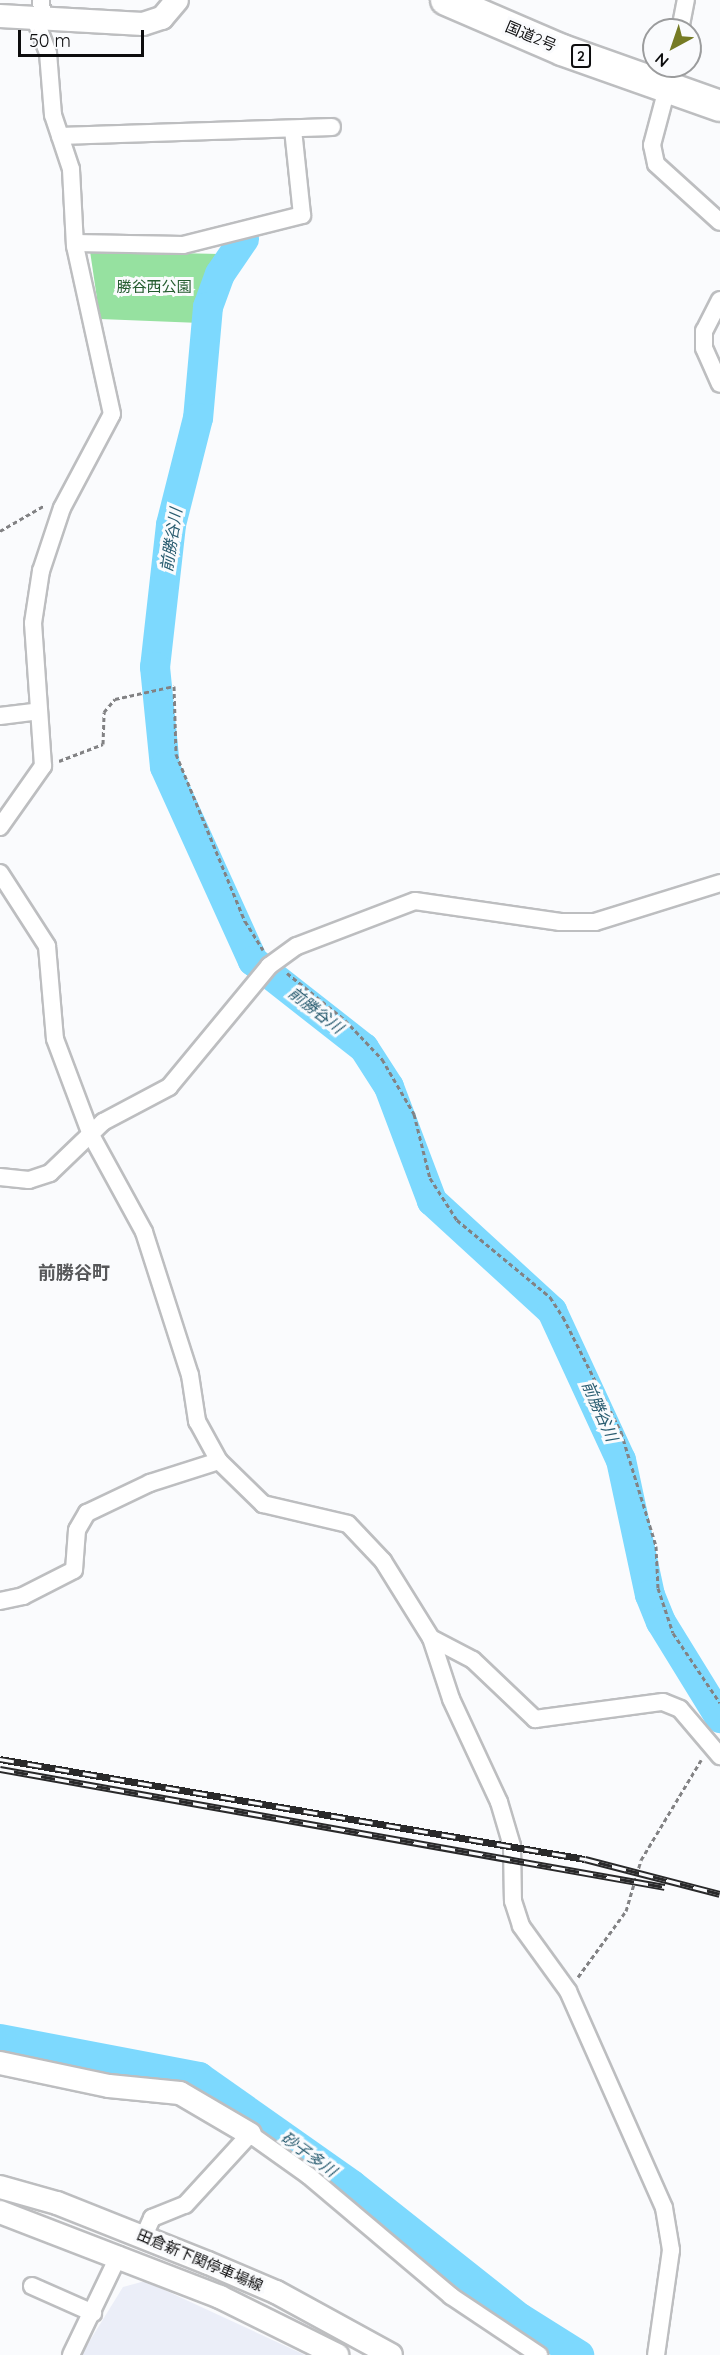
<!DOCTYPE html>
<meta charset="utf-8">
<style>
body{margin:0}
#map{position:relative;width:720px;height:2355px;overflow:hidden;background:#fafbfd;font-family:Quicksand,"Noto Sans JP",sans-serif}
div>[style]{position:absolute}
[style*='--x']{left:calc(var(--x)*1px);top:calc(var(--y)*1px);width:calc(var(--w)*1px);rotate:calc(var(--a)*1deg)}
.built>*{inset:0;background:#ebeef8}
.green>*{inset:0;background:#96e1a0}
.river>*{height:30px;margin:-15px;padding:0 15px;transform-origin:15px;border-radius:15px;background:#7dd9fe}
.path>*{height:3px;margin-top:-1.5px;transform-origin:0;background:repeating-linear-gradient(90deg,#828284 0 4.5px,transparent 0 7.5px)}
.roads{filter:drop-shadow(2px 0 #bdbec0) drop-shadow(-2px 0 #bdbec0) drop-shadow(0 2px #bdbec0) drop-shadow(0 -2px #bdbec0)}
.street>*{height:16px;margin:-8px;padding:0 8px;transform-origin:8px;border-radius:8px;background:#fff}
.secondary>*{height:22px;margin:-11px;padding:0 11px;transform-origin:11px;border-radius:11px;background:#fff}
.highway>*{height:30px;margin:-15px;padding:0 15px;transform-origin:15px;border-radius:15px;background:#fff}
.rail>*{height:7px;margin-top:-3.5px;transform-origin:0;background:repeating-linear-gradient(90deg,#fafbfd 0 14px,#29292a 0 28px);box-sizing:border-box;border-block:2px solid #29292a}
span{translate:-50% -50%;white-space:nowrap;text-align:center;line-height:1.15;-webkit-text-stroke:6px #fafbfd;paint-order:stroke}
.shield-label span{padding:2px 4px;background:#fafbfd;border:2px solid;border-radius:4px;-webkit-text-stroke-width:0}
.shield-label{font-size:14px;color:#0d0d0e;font-weight:700}
.street-label{font-size:15px;color:#0d0d0e}
.park-label{font-size:15px;color:#235b2e}
.water-label{font-size:16px;color:#285b6f;font-style:italic}
.quarter-label{font-size:18px;color:#565759;font-weight:700}
.north{position:absolute;left:642px;top:18px;width:60px;height:60px;box-sizing:border-box;background:#fafbfd;border:2px solid #9b9c9d;border-radius:50%;rotate:220deg;font-size:16px;font-weight:700;line-height:24px;text-align:center;color:#0d0d0e}
.north::after{content:'';display:block;margin:auto;width:21px;height:27px;background:#767b24;clip-path:polygon(50% 0,100% 100%,50% 72%,0 100%)}
.scale{position:absolute;left:18px;top:30px;width:126px;height:27px;box-sizing:border-box;border:3px solid #0d0d0e;border-top:0;padding-left:8px;font-size:18px;line-height:21px;white-space:nowrap;color:#0d0d0e;-webkit-text-stroke:4px #fafbfd;paint-order:stroke}
</style>
<div id="map">
<div class="built">
<div style="clip-path:polygon(145px 2281px,305px 2355px,81px 2355px,123px 2287px)"></div>
</div>
<div class="green">
<div style="clip-path:polygon(90px 251px,219px 254px,200px 323px,100px 319px)"></div>
</div>
<div class="river">
<div style="--x:244;--y:239;--w:42;--a:124.4"></div>
<div style="--x:220;--y:274;--w:35;--a:110"></div>
<div style="--x:208;--y:307;--w:111;--a:95.1"></div>
<div style="--x:198;--y:418;--w:110;--a:104.2"></div>
<div style="--x:171;--y:525;--w:143;--a:96.4"></div>
<div style="--x:155;--y:667;--w:100;--a:84.3"></div>
<div style="--x:165;--y:767;--w:213;--a:65.6"></div>
<div style="--x:253;--y:961;--w:141;--a:38.1"></div>
<div style="--x:364;--y:1048;--w:46;--a:57.3"></div>
<div style="--x:389;--y:1087;--w:122;--a:69.3"></div>
<div style="--x:432;--y:1201;--w:163;--a:42.5"></div>
<div style="--x:552;--y:1311;--w:164;--a:65.2"></div>
<div style="--x:621;--y:1460;--w:138;--a:77.9"></div>
<div style="--x:650;--y:1595;--w:29;--a:68"></div>
<div style="--x:661;--y:1622;--w:113;--a:58.4"></div>
<div style="--x:0;--y:2039;--w:203;--a:10.8"></div>
<div style="--x:199;--y:2077;--w:187;--a:35.2"></div>
<div style="--x:352;--y:2185;--w:214;--a:38.4"></div>
<div style="--x:520;--y:2318;--w:70;--a:32.1"></div>
</div>
<div class="path">
<div style="--x:0;--y:531;--w:52;--a:-30"></div>
<div style="--x:59;--y:761;--w:47;--a:-21.1"></div>
<div style="--x:103;--y:744;--w:32;--a:-88"></div>
<div style="--x:104;--y:712;--w:17;--a:-50"></div>
<div style="--x:115;--y:699;--w:60;--a:-12.4"></div>
<div style="--x:174;--y:686;--w:68;--a:88.3"></div>
<div style="--x:176;--y:754;--w:181;--a:67.6"></div>
<div style="--x:245;--y:921;--w:34;--a:58"></div>
<div style="--x:287;--y:973;--w:75;--a:39"></div>
<div style="--x:345;--y:1020;--w:54;--a:46.5"></div>
<div style="--x:382;--y:1059;--w:64;--a:59.8"></div>
<div style="--x:414;--y:1114;--w:66;--a:76"></div>
<div style="--x:430;--y:1178;--w:50;--a:57.3"></div>
<div style="--x:457;--y:1220;--w:121;--a:39.6"></div>
<div style="--x:550;--y:1297;--w:24;--a:57"></div>
<div style="--x:563;--y:1317;--w:129;--a:63.2"></div>
<div style="--x:621;--y:1432;--w:119;--a:72.9"></div>
<div style="--x:656;--y:1546;--w:42;--a:87.3"></div>
<div style="--x:658;--y:1588;--w:47;--a:71.6"></div>
<div style="--x:673;--y:1633;--w:84;--a:56.1"></div>
<div style="--x:578;--y:1977;--w:82;--a:-54"></div>
<div style="--x:626;--y:1911;--w:53;--a:-73.6"></div>
<div style="--x:641;--y:1860;--w:117;--a:-59"></div>
</div>
<div class="roads">
<div class="street">
<div style="--x:41;--y:0;--w:22;--a:85"></div>
<div style="--x:680;--y:30;--w:31;--a:-79"></div>
<div style="--x:673;--y:66;--w:82;--a:104.9"></div>
<div style="--x:652;--y:145;--w:19;--a:78"></div>
<div style="--x:656;--y:164;--w:86;--a:42.2"></div>
<div style="--x:60;--y:136;--w:272;--a:-1.9"></div>
<div style="--x:75;--y:243;--w:108;--a:1.1"></div>
<div style="--x:183;--y:245;--w:123;--a:-14.1"></div>
<div style="--x:302;--y:215;--w:86;--a:-96"></div>
<div style="--x:720;--y:300;--w:35;--a:117"></div>
<div style="--x:704;--y:331;--w:17;--a:90"></div>
<div style="--x:704;--y:348;--w:39;--a:66"></div>
<div style="--x:0;--y:716;--w:38;--a:-7"></div>
<div style="--x:0;--y:827;--w:75;--a:-54.8"></div>
<div style="--x:43;--y:766;--w:143;--a:-94"></div>
<div style="--x:33;--y:623;--w:53;--a:-81.3"></div>
<div style="--x:41;--y:571;--w:66;--a:-71.6"></div>
<div style="--x:62;--y:508;--w:106;--a:-62"></div>
<div style="--x:112;--y:414;--w:172;--a:-102.4"></div>
<div style="--x:75;--y:246;--w:77;--a:-93"></div>
<div style="--x:71;--y:169;--w:57;--a:-108.4"></div>
<div style="--x:53;--y:115;--w:62;--a:-94.6"></div>
<div style="--x:48;--y:53;--w:34;--a:-111"></div>
<div style="--x:0;--y:873;--w:87;--a:57.2"></div>
<div style="--x:47;--y:946;--w:93;--a:85.1"></div>
<div style="--x:55;--y:1039;--w:103;--a:69.4"></div>
<div style="--x:91;--y:1135;--w:111;--a:61.3"></div>
<div style="--x:144;--y:1232;--w:150;--a:72.2"></div>
<div style="--x:190;--y:1375;--w:47;--a:81.3"></div>
<div style="--x:197;--y:1421;--w:46;--a:61.2"></div>
<div style="--x:219;--y:1461;--w:62;--a:44.3"></div>
<div style="--x:263;--y:1504;--w:87;--a:13.2"></div>
<div style="--x:348;--y:1524;--w:51;--a:46.6"></div>
<div style="--x:383;--y:1561;--w:91;--a:58.1"></div>
<div style="--x:431;--y:1638;--w:64;--a:71.8"></div>
<div style="--x:451;--y:1699;--w:114;--a:65"></div>
<div style="--x:499;--y:1802;--w:46;--a:73.5"></div>
<div style="--x:512;--y:1846;--w:55;--a:89"></div>
<div style="--x:513;--y:1901;--w:26;--a:72"></div>
<div style="--x:521;--y:1926;--w:80;--a:54.1"></div>
<div style="--x:568;--y:1991;--w:237;--a:66.1"></div>
<div style="--x:664;--y:2208;--w:43;--a:80.5"></div>
<div style="--x:671;--y:2250;--w:106;--a:98.1"></div>
<div style="--x:0;--y:1177;--w:29;--a:6"></div>
<div style="--x:29;--y:1180;--w:22;--a:-18"></div>
<div style="--x:50;--y:1173;--w:74;--a:-43.9"></div>
<div style="--x:103;--y:1122;--w:75;--a:-27.9"></div>
<div style="--x:169;--y:1087;--w:157;--a:-50.4"></div>
<div style="--x:269;--y:966;--w:34;--a:-36"></div>
<div style="--x:297;--y:946;--w:126;--a:-20.9"></div>
<div style="--x:415;--y:901;--w:147;--a:8.2"></div>
<div style="--x:560;--y:922;--w:35;--a:0"></div>
<div style="--x:595;--y:922;--w:131;--a:-17.3"></div>
<div style="--x:0;--y:1601;--w:24;--a:-12"></div>
<div style="--x:23;--y:1596;--w:57;--a:-27"></div>
<div style="--x:74;--y:1570;--w:40;--a:-85.7"></div>
<div style="--x:77;--y:1530;--w:20;--a:-60"></div>
<div style="--x:87;--y:1513;--w:70;--a:-25.5"></div>
<div style="--x:150;--y:1483;--w:72;--a:-17.7"></div>
<div style="--x:431;--y:1638;--w:47;--a:27.6"></div>
<div style="--x:473;--y:1660;--w:86;--a:43.6"></div>
<div style="--x:535;--y:1719;--w:129;--a:-7.6"></div>
<div style="--x:663;--y:1702;--w:18;--a:22"></div>
<div style="--x:680;--y:1709;--w:62;--a:49.6"></div>
<div style="--x:144;--y:2236;--w:20;--a:-66"></div>
<div style="--x:152;--y:2218;--w:35;--a:-22"></div>
<div style="--x:185;--y:2205;--w:96;--a:-47.5"></div>
<div style="--x:250;--y:2134;--w:72;--a:35.4"></div>
<div style="--x:309;--y:2176;--w:186;--a:40.2"></div>
<div style="--x:451;--y:2296;--w:106;--a:33.8"></div>
<div style="--x:32;--y:2286;--w:67;--a:23.9"></div>
<div style="--x:71;--y:2355;--w:111;--a:-64.4"></div>
</div>
<div class="secondary">
<div style="--x:0;--y:16;--w:143;--a:3.2"></div>
<div style="--x:143;--y:24;--w:20;--a:-18"></div>
<div style="--x:162;--y:18;--w:23;--a:-50"></div>
<div style="--x:0;--y:2063;--w:111;--a:11.9"></div>
<div style="--x:109;--y:2086;--w:71;--a:5.6"></div>
<div style="--x:180;--y:2093;--w:81;--a:30.4"></div>
<div style="--x:0;--y:2187;--w:59;--a:15.7"></div>
<div style="--x:57;--y:2203;--w:162;--a:21.7"></div>
<div style="--x:208;--y:2263;--w:74;--a:23.1"></div>
<div style="--x:276;--y:2292;--w:131;--a:28.7"></div>
<div style="--x:0;--y:2212;--w:236;--a:21.1"></div>
<div style="--x:220;--y:2297;--w:131;--a:26.4"></div>
</div>
<div class="highway">
<div style="--x:446;--y:0;--w:126;--a:23.3"></div>
<div style="--x:562;--y:50;--w:168;--a:19.5"></div>
</div>
</div>
<div class="rail">
<div style="--x:0;--y:1759;--w:593;--a:9.7"></div>
<div style="--x:585;--y:1859;--w:139;--a:14.5"></div>
<div style="--x:0;--y:1769;--w:675;--a:10.06"></div>
</div>
<div class="shield-label">
<span style="left:581px;top:56px">2</span>
</div>
<div class="street-label">
<span style="left:531px;top:36px;rotate:23deg">国道2号</span>
<span style="left:200px;top:2260px;rotate:23deg">田倉新下関停車場線</span>
</div>
<div class="park-label">
<span style="left:154px;top:287px">勝谷西公園</span>
</div>
<div class="water-label">
<span style="left:171px;top:540px;rotate:-81deg">前勝谷川</span>
<span style="left:316px;top:1010px;rotate:38deg">前勝谷川</span>
<span style="left:600px;top:1411px;rotate:66deg">前勝谷川</span>
<span style="left:309px;top:2154px;rotate:36deg">砂子多川</span>
</div>
<div class="quarter-label">
<span style="left:74px;top:1273px">前勝谷町</span>
</div>
<div class="north">N</div>
<div class="scale">50 m</div>
</div>
